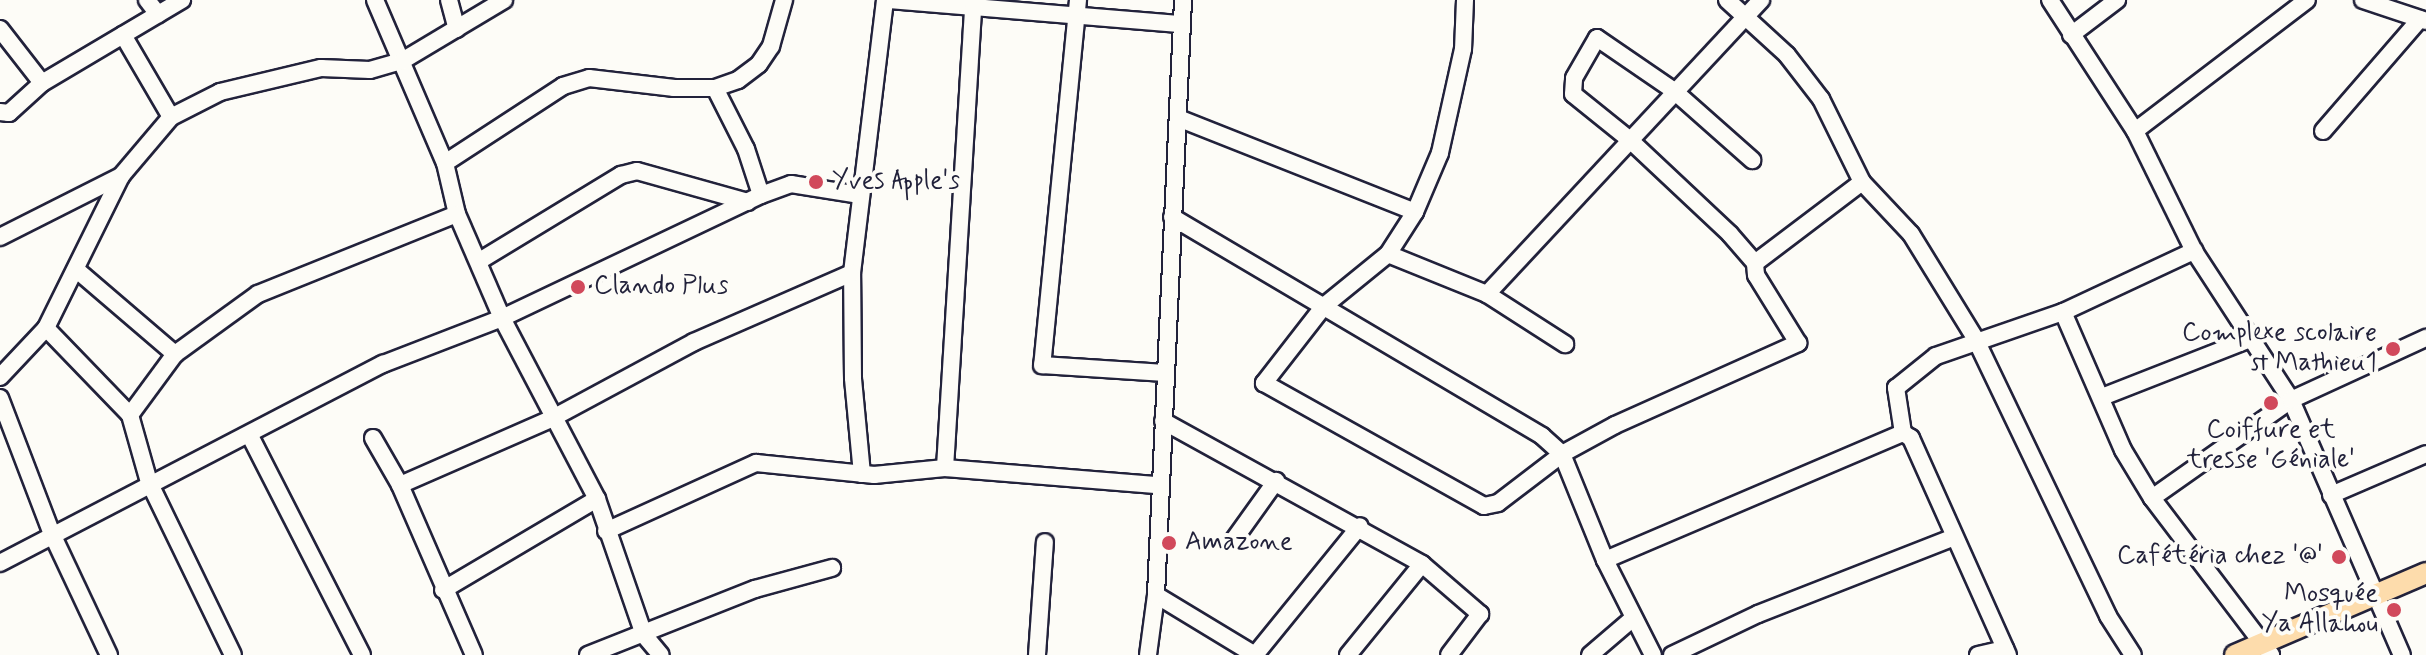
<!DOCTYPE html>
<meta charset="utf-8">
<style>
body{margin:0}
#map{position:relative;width:2426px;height:655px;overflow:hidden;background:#fdfcf7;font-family:Mynerve,sans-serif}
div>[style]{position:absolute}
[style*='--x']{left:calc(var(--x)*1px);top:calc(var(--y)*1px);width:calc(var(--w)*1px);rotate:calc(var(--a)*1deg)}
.roads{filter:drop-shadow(2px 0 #22223b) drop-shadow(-2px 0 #22223b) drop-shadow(0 2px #22223b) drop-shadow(0 -2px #22223b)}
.minor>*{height:16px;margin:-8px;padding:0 8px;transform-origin:8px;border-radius:8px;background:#fdfcf7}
.major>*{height:20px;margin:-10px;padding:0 10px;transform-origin:10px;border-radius:10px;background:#fddcac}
.dots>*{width:22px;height:22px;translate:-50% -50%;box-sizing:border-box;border:4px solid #fdfcf7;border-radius:50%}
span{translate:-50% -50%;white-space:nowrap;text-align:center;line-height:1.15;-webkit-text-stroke:8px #fdfcf7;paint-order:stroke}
.poi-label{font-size:26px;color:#22223b}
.left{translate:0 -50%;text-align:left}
.right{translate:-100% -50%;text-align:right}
</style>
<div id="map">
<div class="roads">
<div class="minor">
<div style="--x:147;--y:0;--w:18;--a:52"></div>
<div style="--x:375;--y:0;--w:177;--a:66.8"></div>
<div style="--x:445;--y:163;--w:52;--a:76.8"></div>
<div style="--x:457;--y:214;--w:113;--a:66.6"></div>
<div style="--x:502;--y:318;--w:204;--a:62.3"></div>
<div style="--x:597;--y:499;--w:144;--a:70.9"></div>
<div style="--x:644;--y:635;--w:26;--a:50"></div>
<div style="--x:449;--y:0;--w:30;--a:75"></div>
<div style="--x:888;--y:0;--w:293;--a:4.7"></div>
<div style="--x:1078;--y:0;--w:367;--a:95.6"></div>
<div style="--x:1042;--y:365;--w:123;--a:3.7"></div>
<div style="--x:1465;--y:0;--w:49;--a:92.3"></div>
<div style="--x:1463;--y:49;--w:107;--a:102.5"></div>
<div style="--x:1440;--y:153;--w:64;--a:113"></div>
<div style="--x:1415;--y:212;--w:50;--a:122.7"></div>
<div style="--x:1388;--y:254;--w:82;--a:140.9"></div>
<div style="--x:1324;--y:306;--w:98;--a:127.9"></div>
<div style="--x:1264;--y:383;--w:252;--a:29.2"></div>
<div style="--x:1484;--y:506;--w:14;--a:-12"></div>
<div style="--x:1498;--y:503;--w:81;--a:-37.4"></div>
<div style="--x:1562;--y:454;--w:60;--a:-28.7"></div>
<div style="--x:1615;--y:425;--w:201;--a:-24.1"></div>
<div style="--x:1798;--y:343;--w:80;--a:-121.7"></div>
<div style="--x:1756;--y:275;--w:12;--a:-95"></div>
<div style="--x:1755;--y:263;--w:38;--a:-131"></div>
<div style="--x:1730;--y:234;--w:137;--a:-136.8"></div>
<div style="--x:1630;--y:140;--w:73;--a:-141.1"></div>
<div style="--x:1573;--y:94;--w:16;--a:-86"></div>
<div style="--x:1574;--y:78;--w:46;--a:-60.1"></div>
<div style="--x:1597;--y:38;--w:92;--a:34.4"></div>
<div style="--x:1673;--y:90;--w:106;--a:41.5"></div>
<div style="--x:1727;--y:0;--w:81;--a:42.5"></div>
<div style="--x:1787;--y:55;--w:56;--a:52.3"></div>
<div style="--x:1821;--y:99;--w:93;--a:63.7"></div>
<div style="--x:1862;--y:182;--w:71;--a:46.7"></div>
<div style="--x:1911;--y:234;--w:122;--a:58.4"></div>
<div style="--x:1975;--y:338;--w:308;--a:64.4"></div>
<div style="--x:2108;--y:616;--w:46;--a:57.3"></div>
<div style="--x:2050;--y:0;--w:156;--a:57"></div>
<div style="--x:2135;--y:131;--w:134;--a:63.8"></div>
<div style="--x:2194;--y:251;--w:178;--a:56.9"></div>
<div style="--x:2291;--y:400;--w:278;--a:66.5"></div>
<div style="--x:2363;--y:0;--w:66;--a:18.4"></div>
<div style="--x:0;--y:29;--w:68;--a:52.1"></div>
<div style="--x:123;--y:35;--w:95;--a:59.7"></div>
<div style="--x:2071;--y:35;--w:58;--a:-37.3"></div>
<div style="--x:715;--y:88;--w:68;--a:63.1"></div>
<div style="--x:746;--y:149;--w:48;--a:71.9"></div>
<div style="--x:0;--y:112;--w:9;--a:6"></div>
<div style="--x:9;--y:113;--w:45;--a:-42.3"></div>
<div style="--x:42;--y:83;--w:163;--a:-30.7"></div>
<div style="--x:1178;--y:118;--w:255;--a:21.6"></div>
<div style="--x:2135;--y:131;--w:216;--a:-37.3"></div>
<div style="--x:2323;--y:131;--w:148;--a:-49.1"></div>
<div style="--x:445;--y:163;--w:141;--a:-33.1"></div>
<div style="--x:563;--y:86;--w:27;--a:-17"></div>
<div style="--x:589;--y:78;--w:86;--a:6.7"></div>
<div style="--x:674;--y:88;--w:41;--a:0"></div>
<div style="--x:715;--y:88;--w:24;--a:-19"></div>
<div style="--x:738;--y:80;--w:26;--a:-37"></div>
<div style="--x:759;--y:64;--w:22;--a:-56"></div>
<div style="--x:771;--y:46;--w:48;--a:-74.2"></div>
<div style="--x:1172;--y:217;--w:430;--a:30.6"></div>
<div style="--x:1542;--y:436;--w:27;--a:42"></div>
<div style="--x:1562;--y:454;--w:114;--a:67.9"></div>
<div style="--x:1605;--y:560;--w:106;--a:63.2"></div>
<div style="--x:0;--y:237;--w:136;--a:-26.8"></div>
<div style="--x:1388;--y:254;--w:107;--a:22"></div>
<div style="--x:1487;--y:294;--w:93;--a:32.7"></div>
<div style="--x:481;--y:260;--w:164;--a:-31.3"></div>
<div style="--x:621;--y:175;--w:16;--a:-14"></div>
<div style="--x:637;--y:171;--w:115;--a:15.6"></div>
<div style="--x:1755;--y:263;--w:134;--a:-37.1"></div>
<div style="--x:78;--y:271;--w:128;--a:40.6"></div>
<div style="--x:1487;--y:294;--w:402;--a:-47"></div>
<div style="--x:2063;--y:312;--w:150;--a:66.5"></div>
<div style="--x:2123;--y:450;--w:56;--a:58.9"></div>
<div style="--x:2152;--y:498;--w:197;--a:52.8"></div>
<div style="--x:46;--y:328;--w:121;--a:46"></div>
<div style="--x:130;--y:415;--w:70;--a:74.2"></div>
<div style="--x:149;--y:482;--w:192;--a:64.1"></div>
<div style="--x:0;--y:377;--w:67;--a:-46.8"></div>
<div style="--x:46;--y:328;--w:169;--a:-63.7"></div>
<div style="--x:121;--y:176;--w:77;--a:-49.7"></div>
<div style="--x:171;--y:117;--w:55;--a:-27"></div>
<div style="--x:220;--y:92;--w:104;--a:-13.4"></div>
<div style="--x:321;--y:68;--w:49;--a:2.3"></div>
<div style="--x:370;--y:70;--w:33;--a:-16"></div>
<div style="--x:402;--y:61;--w:119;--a:-30.9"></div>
<div style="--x:2102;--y:397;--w:159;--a:-21.4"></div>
<div style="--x:0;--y:398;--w:146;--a:69.1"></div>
<div style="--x:52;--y:534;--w:134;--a:64.8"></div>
<div style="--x:130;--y:415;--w:76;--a:-53.6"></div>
<div style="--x:175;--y:354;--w:102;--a:-35.9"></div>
<div style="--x:258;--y:294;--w:214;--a:-21.9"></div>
<div style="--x:1163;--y:421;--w:296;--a:28.9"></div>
<div style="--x:1422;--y:564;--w:77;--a:40.8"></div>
<div style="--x:1480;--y:614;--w:51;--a:127.1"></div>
<div style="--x:249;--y:434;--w:248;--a:62.9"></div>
<div style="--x:373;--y:438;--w:54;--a:60.1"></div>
<div style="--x:400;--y:485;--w:185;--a:66.5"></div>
<div style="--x:945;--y:468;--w:469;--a:-86.5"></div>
<div style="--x:862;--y:474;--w:96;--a:-95.4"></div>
<div style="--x:853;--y:378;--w:105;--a:-90.5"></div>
<div style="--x:852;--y:273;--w:275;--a:-83.1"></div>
<div style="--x:400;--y:485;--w:165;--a:-23.6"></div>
<div style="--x:551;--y:419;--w:162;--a:-28.3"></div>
<div style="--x:694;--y:342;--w:172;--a:-23.6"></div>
<div style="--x:2331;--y:495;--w:103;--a:-23.3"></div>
<div style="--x:2152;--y:498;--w:170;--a:-35.2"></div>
<div style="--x:2291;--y:400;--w:149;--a:-24.7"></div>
<div style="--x:606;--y:531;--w:165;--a:-24.4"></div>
<div style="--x:756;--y:463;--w:119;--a:5.8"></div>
<div style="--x:874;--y:475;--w:71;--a:-5.6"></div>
<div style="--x:945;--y:468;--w:214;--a:4.6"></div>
<div style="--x:1233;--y:541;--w:74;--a:-54.4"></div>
<div style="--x:1605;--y:560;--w:324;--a:-23.1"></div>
<div style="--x:0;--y:563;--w:432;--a:-27.5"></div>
<div style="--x:383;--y:364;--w:128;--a:-21.1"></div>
<div style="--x:502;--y:318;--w:287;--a:-25.4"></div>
<div style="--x:761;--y:195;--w:32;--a:-20"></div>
<div style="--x:791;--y:184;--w:70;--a:9.1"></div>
<div style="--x:443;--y:590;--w:179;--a:-30.6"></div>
<div style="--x:1156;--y:595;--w:116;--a:31.2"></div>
<div style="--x:588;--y:655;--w:180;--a:-21.6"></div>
<div style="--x:755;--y:589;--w:80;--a:-15.3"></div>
<div style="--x:1037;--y:655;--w:113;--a:-86"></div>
<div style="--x:1148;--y:655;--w:61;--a:-82.4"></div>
<div style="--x:1156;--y:595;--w:596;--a:-87.4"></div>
<div style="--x:1255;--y:655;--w:166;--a:-50.9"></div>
<div style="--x:1348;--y:655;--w:117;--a:-50.9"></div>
<div style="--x:1590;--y:655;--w:55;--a:-40.6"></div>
<div style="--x:1672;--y:655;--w:95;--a:-25.5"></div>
<div style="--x:1758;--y:614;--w:211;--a:-21.4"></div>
<div style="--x:1978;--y:655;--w:28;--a:-13"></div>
<div style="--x:2008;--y:655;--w:238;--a:-114.1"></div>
<div style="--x:1911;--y:438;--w:9;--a:-148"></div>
<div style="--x:1903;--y:433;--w:46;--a:-98.8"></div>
<div style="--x:1896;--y:388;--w:51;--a:-38.7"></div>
<div style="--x:1936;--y:356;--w:134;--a:-19.1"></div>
<div style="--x:2063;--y:312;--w:145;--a:-25"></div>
</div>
<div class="major">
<div style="--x:2235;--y:655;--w:208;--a:-23.2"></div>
</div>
</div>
<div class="dots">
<div style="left:816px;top:182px;background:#d1495b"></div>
<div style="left:578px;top:287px;background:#d1495b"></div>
<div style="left:2393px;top:349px;background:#d1495b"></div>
<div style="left:2271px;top:403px;background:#d1495b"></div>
<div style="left:1169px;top:543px;background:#d1495b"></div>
<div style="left:2339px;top:557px;background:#d1495b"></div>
<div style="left:2394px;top:610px;background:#d1495b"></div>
</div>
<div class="poi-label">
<span class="left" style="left:832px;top:182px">Yves Apple's</span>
<span class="left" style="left:594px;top:287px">Clando Plus</span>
<span class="right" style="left:2377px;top:349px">Complexe scolaire<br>st Mathieu1</span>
<span style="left:2271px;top:446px">Coiffure et<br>tresse 'Géniale'</span>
<span class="left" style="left:1185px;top:543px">Amazone</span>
<span class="right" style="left:2323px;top:557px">Cafétéria chez '@'</span>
<span class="right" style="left:2378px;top:610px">Mosquée<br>Ya Allahou</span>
</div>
</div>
